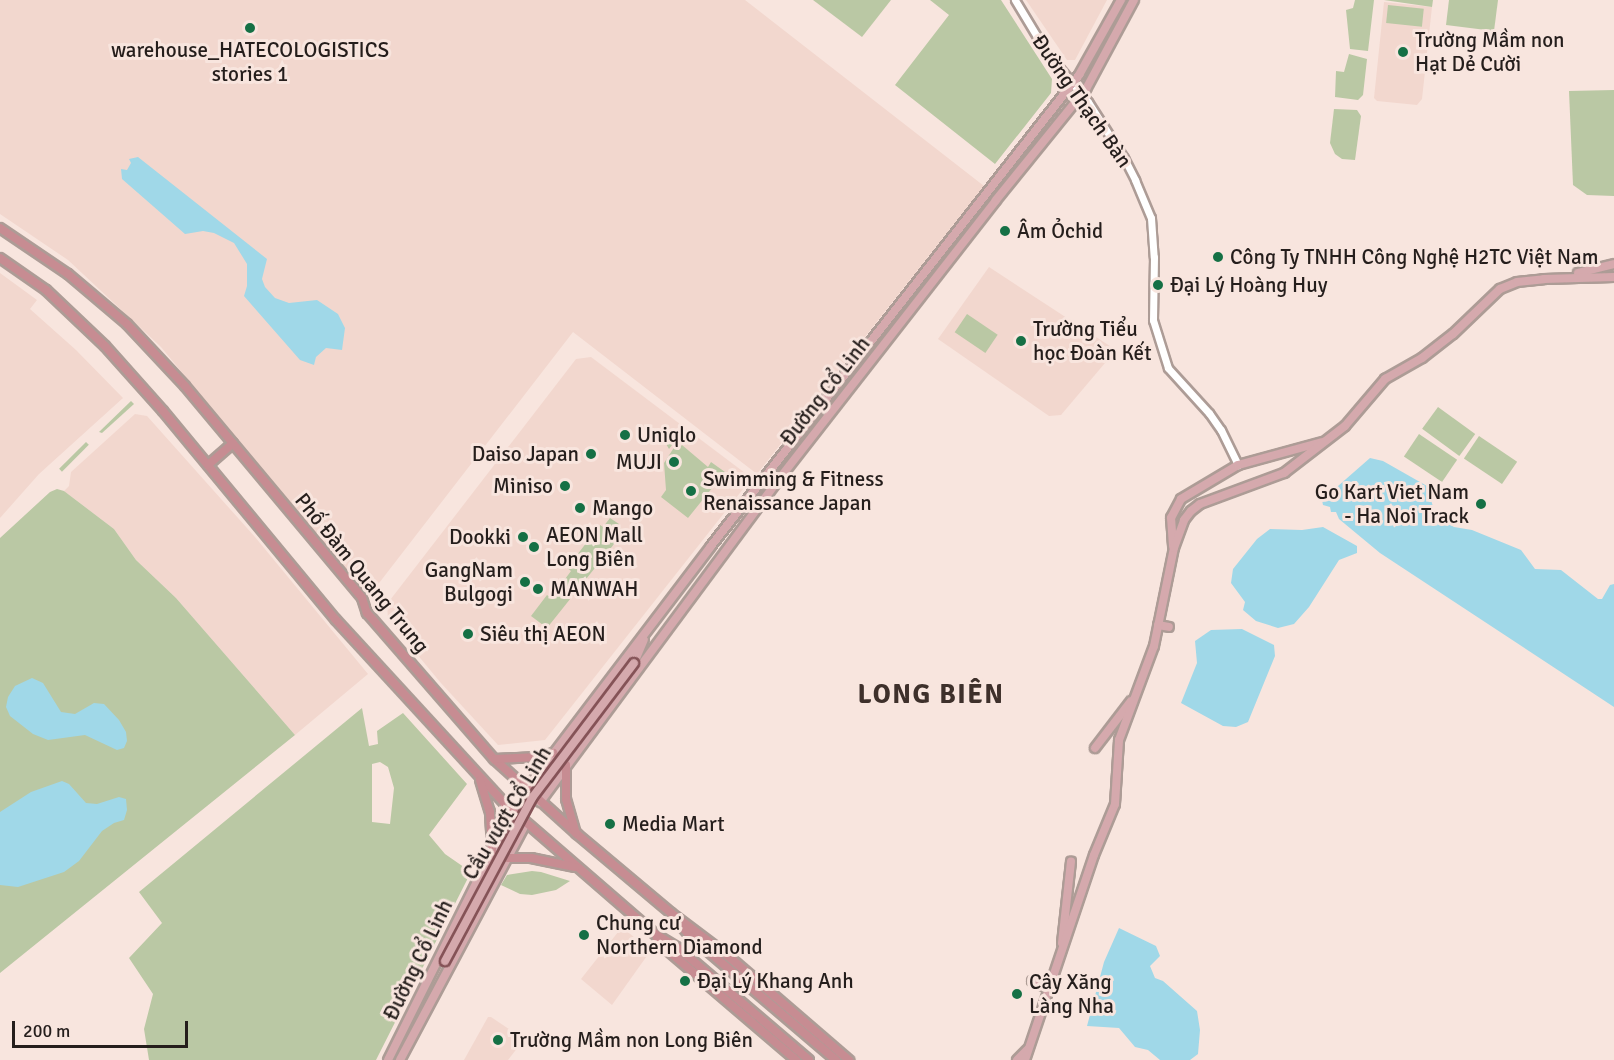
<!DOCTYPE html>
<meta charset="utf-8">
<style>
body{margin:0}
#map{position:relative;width:1614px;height:1060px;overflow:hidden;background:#f8e5de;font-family:Signika,sans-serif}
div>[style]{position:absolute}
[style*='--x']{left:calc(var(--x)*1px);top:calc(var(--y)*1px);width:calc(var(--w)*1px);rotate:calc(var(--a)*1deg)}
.built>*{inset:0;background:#f2d7ce}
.green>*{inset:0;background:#bac8a4;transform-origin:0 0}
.water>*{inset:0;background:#a0d8e8}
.roads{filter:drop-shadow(2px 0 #ad9c96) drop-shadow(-2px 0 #ad9c96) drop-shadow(0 2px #ad9c96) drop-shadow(0 -2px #ad9c96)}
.secondary>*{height:7px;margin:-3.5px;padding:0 3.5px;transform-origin:3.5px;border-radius:3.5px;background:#fff}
.primary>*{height:8px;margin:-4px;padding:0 4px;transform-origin:4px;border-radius:4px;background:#d5a9ad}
.trunk>*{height:8px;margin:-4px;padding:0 4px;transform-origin:4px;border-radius:4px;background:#c78c92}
.bridges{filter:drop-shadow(2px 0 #855357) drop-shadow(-2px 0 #855357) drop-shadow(0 2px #855357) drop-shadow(0 -2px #855357)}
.primary-bridge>*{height:8px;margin:-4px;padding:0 4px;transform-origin:4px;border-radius:4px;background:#d5a9ad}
.dots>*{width:16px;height:16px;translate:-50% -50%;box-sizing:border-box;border:3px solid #f8e5de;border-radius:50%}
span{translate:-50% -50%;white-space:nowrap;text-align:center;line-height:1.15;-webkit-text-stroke:6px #f8e5de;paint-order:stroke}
.poi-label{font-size:21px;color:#251e1c}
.left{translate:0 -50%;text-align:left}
.right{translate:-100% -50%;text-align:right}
.street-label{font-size:21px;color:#251e1c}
.district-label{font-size:27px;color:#3e302b;font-weight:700;letter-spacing:1.5px}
.scale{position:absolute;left:12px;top:1021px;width:176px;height:27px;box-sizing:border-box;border:3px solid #251e1c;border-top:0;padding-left:8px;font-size:18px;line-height:21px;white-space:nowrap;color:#251e1c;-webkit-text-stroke:4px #f8e5de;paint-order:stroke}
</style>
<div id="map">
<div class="built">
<div style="clip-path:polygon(0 0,745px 0,984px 186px,757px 474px,573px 332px,376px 587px,361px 590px,161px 347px,68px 260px,0 214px)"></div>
<div style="clip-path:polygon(1026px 0,1107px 0,1075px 60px,1067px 60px)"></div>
<div style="clip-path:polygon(1384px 2px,1432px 7px,1422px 99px,1417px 105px,1377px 101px,1374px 98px)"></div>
<div style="clip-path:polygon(989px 267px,1116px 350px,1061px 415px,1049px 416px,938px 339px)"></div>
<div style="clip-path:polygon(0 273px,37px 300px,30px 309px,76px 350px,123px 398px,39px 474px,0 518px)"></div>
<div style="clip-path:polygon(591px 357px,749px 476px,747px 484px,545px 740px,498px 745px,440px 682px,388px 619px,387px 604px,576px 359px)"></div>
<div style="clip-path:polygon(135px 414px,147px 416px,255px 537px,368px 674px,295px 735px,176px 598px,136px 560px,114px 529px,64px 491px,69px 486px,71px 472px)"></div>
<div style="clip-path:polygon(622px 927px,648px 949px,649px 953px,612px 1005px,581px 979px)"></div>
<div style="clip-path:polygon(488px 1017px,491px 1017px,521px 1037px,522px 1042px,508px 1060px,464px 1060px)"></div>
</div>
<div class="green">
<div style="clip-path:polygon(813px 0,891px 0,862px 37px)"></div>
<div style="clip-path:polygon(930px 0,1001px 0,1052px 79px,1051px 93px,995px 164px,895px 85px,949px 15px)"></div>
<div style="clip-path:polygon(1355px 0,1374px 0,1368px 51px,1350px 49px,1346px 10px,1353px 8px)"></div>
<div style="clip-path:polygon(1384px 0,1433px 0,1432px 7px)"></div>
<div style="clip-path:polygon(1449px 0,1498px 0,1494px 31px,1446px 25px)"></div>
<div style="left:1388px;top:5px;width:36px;height:18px;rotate:6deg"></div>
<div style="clip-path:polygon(1349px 54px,1367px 59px,1363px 95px,1358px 100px,1335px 97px,1336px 71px,1344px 72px)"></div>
<div style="clip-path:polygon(1614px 90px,1614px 196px,1587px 195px,1573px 185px,1569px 91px)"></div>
<div style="clip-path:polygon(1334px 109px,1357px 110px,1361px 116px,1355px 160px,1342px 159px,1335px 154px,1330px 143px)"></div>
<div style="left:967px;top:314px;width:37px;height:22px;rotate:34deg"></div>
<div style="clip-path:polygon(131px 401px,134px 404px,102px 433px,99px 432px)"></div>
<div style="left:1438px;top:407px;width:46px;height:27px;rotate:36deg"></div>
<div style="clip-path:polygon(666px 428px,678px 437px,669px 449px,665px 442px,657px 440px)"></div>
<div style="left:1419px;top:434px;width:46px;height:27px;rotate:34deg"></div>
<div style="left:1479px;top:436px;width:46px;height:27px;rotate:34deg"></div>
<div style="left:86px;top:442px;width:4px;height:38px;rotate:45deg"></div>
<div style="clip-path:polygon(682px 445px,708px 467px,711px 462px,725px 472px,688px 518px,661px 497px,666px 490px,664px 463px,675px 446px,679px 448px)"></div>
<div style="clip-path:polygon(57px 489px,64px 491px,114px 529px,136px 560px,176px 598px,295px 735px,0 973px,0 538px,50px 492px)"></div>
<div style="clip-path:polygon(610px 518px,619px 524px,622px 534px,547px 628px,531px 616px,547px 595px,551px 598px,571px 571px,567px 568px,600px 525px,603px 527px)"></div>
<div style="clip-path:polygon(evenodd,362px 708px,369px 746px,378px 744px,377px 731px,403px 713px,467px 784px,429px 835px,445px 854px,471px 872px,376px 1060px,149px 1060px,144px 1029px,153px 994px,129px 958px,162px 923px,139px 892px,362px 708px,380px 762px,388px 767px,394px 788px,390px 824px,372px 822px,372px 764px,380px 762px)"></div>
<div style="clip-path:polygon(532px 871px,541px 872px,570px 881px,556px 890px,532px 895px,520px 894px,501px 885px,507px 875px)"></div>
</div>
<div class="water">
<div style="clip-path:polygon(138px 157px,267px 259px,262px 279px,265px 287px,275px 298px,289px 303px,317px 300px,338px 314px,345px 328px,342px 350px,326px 348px,316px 357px,314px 365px,300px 360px,244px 296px,247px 286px,247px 264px,234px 243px,214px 233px,203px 231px,185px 234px,122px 179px,121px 169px,127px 170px,131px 163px,129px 159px)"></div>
<div style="clip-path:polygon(1370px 458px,1383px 461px,1427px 486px,1436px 517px,1454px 527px,1472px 530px,1521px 550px,1535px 569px,1561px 570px,1598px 599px,1602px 599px,1610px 585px,1614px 584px,1614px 707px,1380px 553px,1339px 519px,1336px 512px,1331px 512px,1330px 507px,1323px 505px,1322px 500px)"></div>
<div style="clip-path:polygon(1323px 527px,1357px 546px,1357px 553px,1339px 560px,1309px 607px,1294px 624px,1278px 628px,1256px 621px,1243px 610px,1245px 602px,1231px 583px,1233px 569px,1257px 539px,1270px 529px,1302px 530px)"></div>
<div style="clip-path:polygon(1242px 629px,1274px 645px,1275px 656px,1248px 722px,1236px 727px,1223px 726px,1181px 703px,1197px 663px,1195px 641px,1211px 630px)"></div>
<div style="clip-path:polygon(32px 678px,43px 683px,61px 712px,75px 714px,94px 703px,104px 704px,119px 720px,126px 732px,127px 741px,124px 748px,117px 750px,85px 735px,48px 740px,33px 734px,10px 716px,6px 707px,8px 697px,15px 686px)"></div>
<div style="clip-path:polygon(62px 781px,69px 784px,86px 803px,97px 804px,119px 797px,126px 799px,127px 810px,124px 820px,114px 823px,102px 831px,79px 861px,64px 872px,18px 887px,0 885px,0 812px,31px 792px)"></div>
<div style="clip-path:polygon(1119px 928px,1156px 946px,1160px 956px,1150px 966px,1155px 978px,1163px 981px,1197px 1011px,1200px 1030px,1198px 1054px,1190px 1060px,1160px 1060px,1148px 1050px,1135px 1047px,1119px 1028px,1087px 1026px,1104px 962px)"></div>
</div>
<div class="roads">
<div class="secondary">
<div style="--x:1015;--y:0;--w:62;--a:58.9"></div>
<div style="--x:1047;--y:53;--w:64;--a:50.1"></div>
<div style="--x:1088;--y:102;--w:67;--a:57.3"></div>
<div style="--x:1124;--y:158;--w:25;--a:63"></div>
<div style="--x:1135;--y:180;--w:41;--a:67.2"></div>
<div style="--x:1151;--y:218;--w:39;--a:86"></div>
<div style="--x:1154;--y:257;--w:63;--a:90.9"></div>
<div style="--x:1153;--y:320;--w:50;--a:72.6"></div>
<div style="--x:1168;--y:368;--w:61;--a:47.7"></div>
<div style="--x:1209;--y:413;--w:21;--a:55"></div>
<div style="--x:1221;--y:430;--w:39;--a:64"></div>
</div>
<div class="primary">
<div style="--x:1578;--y:273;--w:37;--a:-14"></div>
<div style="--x:1173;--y:546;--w:28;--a:-94"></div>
<div style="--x:1171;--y:518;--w:21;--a:-62"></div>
<div style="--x:1181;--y:499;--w:66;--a:-30.8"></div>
<div style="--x:1238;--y:465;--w:87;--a:-15.3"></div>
<div style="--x:1158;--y:625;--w:11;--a:10"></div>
<div style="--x:634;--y:663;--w:25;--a:-67"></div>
<div style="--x:1095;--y:748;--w:59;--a:-52.5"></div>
<div style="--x:526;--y:790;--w:306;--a:-52.8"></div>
<div style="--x:711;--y:546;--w:598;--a:-52"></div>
<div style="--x:1079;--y:75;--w:86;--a:-60.8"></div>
<div style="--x:540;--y:802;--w:397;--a:-53.5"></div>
<div style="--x:776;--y:483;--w:358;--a:-52.1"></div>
<div style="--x:996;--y:200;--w:143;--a:-51"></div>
<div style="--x:1086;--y:89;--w:101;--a:-61.7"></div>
<div style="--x:1062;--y:943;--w:82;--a:-83.7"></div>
<div style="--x:1032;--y:981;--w:20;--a:24"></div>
<div style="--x:388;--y:1060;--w:278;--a:-63.5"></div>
<div style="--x:400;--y:1060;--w:268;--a:-62"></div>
<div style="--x:1017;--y:1060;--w:14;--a:-45"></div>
<div style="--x:1025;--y:1060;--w:216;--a:-71.4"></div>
<div style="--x:1094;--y:855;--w:55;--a:-67.6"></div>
<div style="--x:1115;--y:804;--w:64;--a:-86.4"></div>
<div style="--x:1119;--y:740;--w:100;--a:-69.6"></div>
<div style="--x:1154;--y:646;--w:100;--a:-78.5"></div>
<div style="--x:1174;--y:548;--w:30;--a:-70"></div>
<div style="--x:1184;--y:520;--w:11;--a:-52"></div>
<div style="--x:1191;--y:511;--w:11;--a:-38"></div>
<div style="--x:1200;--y:504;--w:90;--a:-20.3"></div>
<div style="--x:1284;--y:473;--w:77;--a:-37.6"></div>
<div style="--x:1345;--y:426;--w:62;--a:-49.6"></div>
<div style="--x:1385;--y:379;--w:43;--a:-29.6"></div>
<div style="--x:1422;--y:358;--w:39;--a:-38"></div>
<div style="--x:1453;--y:334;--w:65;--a:-43.8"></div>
<div style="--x:1500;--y:289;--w:18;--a:-22"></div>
<div style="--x:1517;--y:282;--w:27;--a:-6"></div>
<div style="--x:1544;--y:279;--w:70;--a:-1.6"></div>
</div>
<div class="trunk">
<div style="--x:0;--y:228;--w:82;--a:34.1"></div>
<div style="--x:68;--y:274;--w:77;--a:40.3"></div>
<div style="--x:127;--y:324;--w:85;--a:46.9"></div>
<div style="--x:185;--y:386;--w:276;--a:50.1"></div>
<div style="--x:362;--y:598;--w:16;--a:72"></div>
<div style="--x:367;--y:613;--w:194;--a:49"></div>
<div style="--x:494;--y:759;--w:112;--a:42.1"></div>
<div style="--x:577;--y:834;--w:123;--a:40"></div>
<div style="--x:671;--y:913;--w:71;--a:37"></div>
<div style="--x:728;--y:956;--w:160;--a:40.7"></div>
<div style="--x:0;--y:258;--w:56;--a:34.8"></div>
<div style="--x:46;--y:290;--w:81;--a:43.5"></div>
<div style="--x:105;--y:346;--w:87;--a:48.3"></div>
<div style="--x:163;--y:411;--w:271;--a:50.4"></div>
<div style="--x:336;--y:620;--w:250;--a:47.4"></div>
<div style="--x:505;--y:804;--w:198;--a:40.9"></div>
<div style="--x:655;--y:934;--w:27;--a:31"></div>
<div style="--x:678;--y:948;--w:172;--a:40.5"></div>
<div style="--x:208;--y:465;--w:33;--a:-41"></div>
<div style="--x:495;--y:759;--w:44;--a:-2.6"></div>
<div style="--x:539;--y:757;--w:15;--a:-16"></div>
<div style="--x:566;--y:765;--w:34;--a:90"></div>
<div style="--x:566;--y:799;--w:35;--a:74"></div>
<div style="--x:480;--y:780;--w:34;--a:73"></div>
<div style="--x:490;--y:812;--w:39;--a:87"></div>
<div style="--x:507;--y:858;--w:24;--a:0"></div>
<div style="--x:531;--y:858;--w:45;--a:11.6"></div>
<div style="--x:677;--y:921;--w:18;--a:49"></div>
<div style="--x:689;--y:935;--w:193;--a:40.4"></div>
<div style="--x:657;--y:938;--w:14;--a:51"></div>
<div style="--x:666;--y:949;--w:171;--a:40.5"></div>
</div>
</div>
<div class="bridges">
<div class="primary-bridge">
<div style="--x:445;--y:961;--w:185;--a:-61.9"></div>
<div style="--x:532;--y:798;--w:169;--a:-52.9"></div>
</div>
</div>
<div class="dots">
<div style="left:250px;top:28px;background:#157045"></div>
<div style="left:1403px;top:52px;background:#157045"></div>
<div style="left:1005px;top:231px;background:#157045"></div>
<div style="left:1218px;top:257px;background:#157045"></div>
<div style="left:1158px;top:285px;background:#157045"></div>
<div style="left:1021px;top:341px;background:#157045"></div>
<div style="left:625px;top:435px;background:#157045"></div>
<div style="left:591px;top:454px;background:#157045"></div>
<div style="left:674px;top:462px;background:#157045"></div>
<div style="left:565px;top:486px;background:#157045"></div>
<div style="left:691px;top:491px;background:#157045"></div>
<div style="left:1481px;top:504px;background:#157045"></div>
<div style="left:580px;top:508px;background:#157045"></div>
<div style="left:523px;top:537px;background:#157045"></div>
<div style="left:534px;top:547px;background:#157045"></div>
<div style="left:525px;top:582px;background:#157045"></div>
<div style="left:538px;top:589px;background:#157045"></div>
<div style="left:468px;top:634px;background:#157045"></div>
<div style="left:610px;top:824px;background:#157045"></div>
<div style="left:584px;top:935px;background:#157045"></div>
<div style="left:685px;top:981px;background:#157045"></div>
<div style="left:1017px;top:994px;background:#157045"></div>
<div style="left:498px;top:1040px;background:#157045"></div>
</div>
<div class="poi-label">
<span class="left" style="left:1415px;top:52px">Trường Mầm non<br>Hạt Dẻ Cười</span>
<span style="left:250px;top:62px">warehouse_HATECOLOGISTICS<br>stories 1</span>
<span class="left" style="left:1017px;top:231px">Âm Ỏchid</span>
<span class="left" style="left:1230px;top:257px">Công Ty TNHH Công Nghệ H2TC Việt Nam</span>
<span class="left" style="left:1170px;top:285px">Đại Lý Hoàng Huy</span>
<span class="left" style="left:1033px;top:341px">Trường Tiểu<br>học Đoàn Kết</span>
<span class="left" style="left:637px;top:435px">Uniqlo</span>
<span class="right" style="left:579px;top:454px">Daiso Japan</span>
<span class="right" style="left:662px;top:462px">MUJI</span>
<span class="left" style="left:703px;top:491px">Swimming &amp; Fitness<br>Renaissance Japan</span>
<span class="right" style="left:553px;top:486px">Miniso</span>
<span class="right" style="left:1469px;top:504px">Go Kart Viet Nam<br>- Ha Noi Track</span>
<span class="left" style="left:592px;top:508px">Mango</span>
<span class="left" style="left:546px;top:547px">AEON Mall<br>Long Biên</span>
<span class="right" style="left:511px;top:537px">Dookki</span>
<span class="right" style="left:513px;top:582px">GangNam<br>Bulgogi</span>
<span class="left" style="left:550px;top:589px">MANWAH</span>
<span class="left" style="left:480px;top:634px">Siêu thị AEON</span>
<span class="left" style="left:622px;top:824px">Media Mart</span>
<span class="left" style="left:596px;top:935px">Chung cư<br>Northern Diamond</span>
<span class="left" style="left:697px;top:981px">Đại Lý Khang Anh</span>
<span class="left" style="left:1029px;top:994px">Cây Xăng<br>Làng Nha</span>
<span class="left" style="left:510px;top:1040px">Trường Mầm non Long Biên</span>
</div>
<div class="street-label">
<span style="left:1082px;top:101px;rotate:55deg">Đường Thạch Bàn</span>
<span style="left:825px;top:391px;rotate:-52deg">Đường Cổ Linh</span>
<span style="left:362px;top:573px;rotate:51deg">Phố Đàm Quang Trung</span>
<span style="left:507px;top:813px;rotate:-59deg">Cầu vượt Cổ Linh</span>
<span style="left:418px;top:960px;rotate:-64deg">Đường Cổ Linh</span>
</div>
<div class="district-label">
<span style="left:931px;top:695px">LONG BIÊN</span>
</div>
<div class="scale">200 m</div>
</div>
